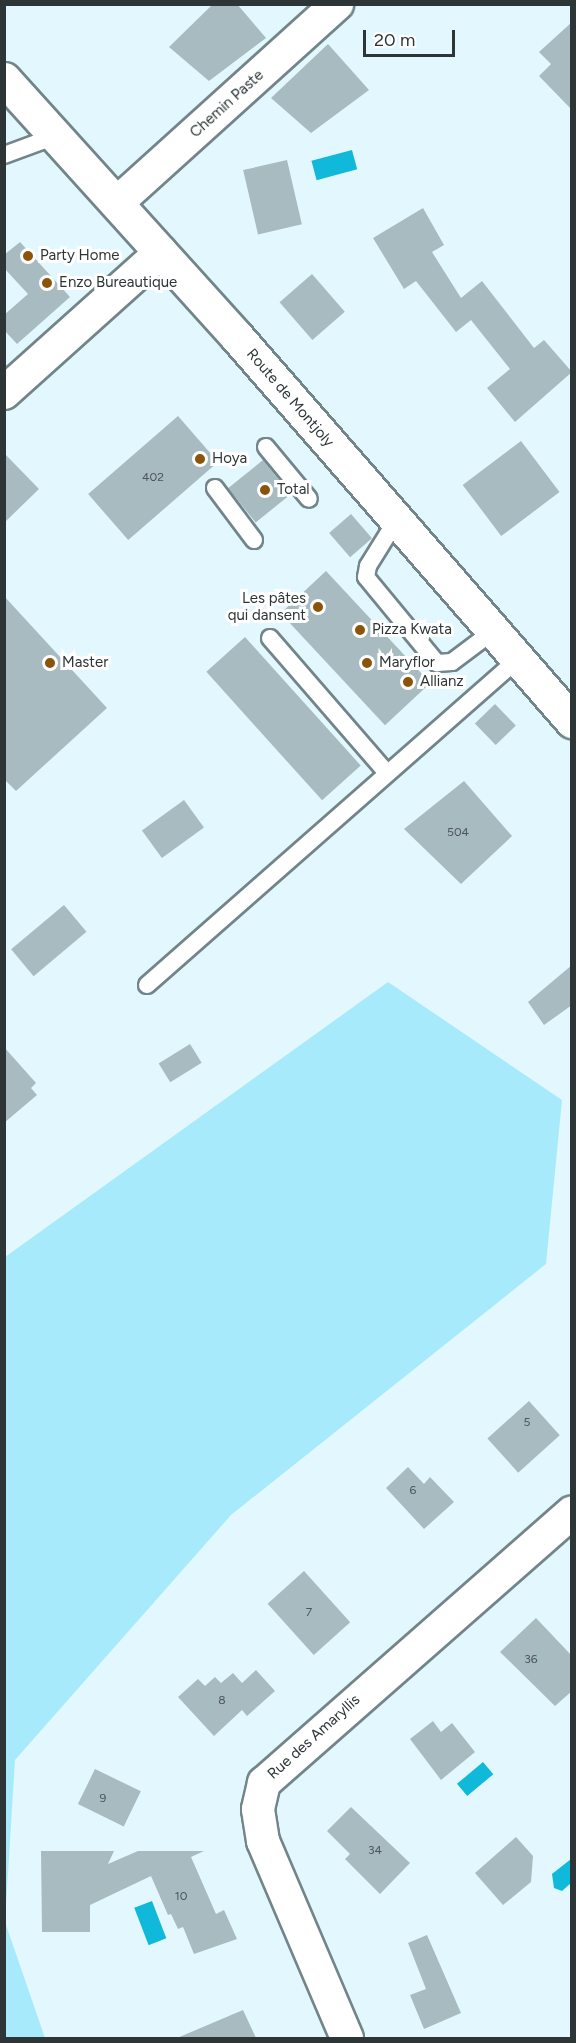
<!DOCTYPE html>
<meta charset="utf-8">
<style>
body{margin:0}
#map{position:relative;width:576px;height:2043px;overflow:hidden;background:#e3f8fe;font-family:Figtree,sans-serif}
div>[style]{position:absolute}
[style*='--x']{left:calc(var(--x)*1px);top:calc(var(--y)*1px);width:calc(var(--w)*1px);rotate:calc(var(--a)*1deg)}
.green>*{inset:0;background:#a6eafc}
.water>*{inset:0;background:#10b9d9;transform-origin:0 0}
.building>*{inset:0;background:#a7bbc0;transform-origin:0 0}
.roads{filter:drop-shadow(2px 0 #72858a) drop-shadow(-2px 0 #72858a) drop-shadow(0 2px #72858a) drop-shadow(0 -2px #72858a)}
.lane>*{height:16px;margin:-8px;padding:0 8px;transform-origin:8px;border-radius:8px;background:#fff}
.street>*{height:32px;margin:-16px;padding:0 16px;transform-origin:16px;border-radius:16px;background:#fff}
.secondary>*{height:33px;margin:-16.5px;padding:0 16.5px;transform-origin:16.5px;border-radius:16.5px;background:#fff}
.dots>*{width:16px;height:16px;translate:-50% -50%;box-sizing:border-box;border:3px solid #fff;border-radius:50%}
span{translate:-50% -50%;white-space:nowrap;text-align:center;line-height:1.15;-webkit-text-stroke:6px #fff;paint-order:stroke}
.number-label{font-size:12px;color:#4c5659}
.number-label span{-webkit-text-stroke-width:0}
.street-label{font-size:15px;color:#2d3537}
.poi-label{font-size:15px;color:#2d3537}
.left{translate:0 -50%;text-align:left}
.right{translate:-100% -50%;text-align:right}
.frame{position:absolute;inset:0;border:6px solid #2d3537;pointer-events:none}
.scale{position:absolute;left:363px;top:30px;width:92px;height:27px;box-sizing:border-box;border:3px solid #2d3537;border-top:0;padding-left:8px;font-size:18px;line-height:21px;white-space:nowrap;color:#2d3537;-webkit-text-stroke:4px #fff;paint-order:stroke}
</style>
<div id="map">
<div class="green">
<div style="clip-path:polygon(388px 982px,562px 1100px,546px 1264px,231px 1515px,15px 1760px,5px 1921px,5px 1257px)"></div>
<div style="clip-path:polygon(5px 1922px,45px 2038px,5px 2038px)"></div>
</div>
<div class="water">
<div style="left:352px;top:150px;width:20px;height:42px;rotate:75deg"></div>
<div style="left:483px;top:1762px;width:16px;height:34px;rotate:50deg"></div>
<div style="clip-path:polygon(571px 1859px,571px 1883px,562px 1891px,554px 1888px,552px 1874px)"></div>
<div style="left:152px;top:1901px;width:40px;height:19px;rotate:69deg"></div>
</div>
<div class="building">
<div style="clip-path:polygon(213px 4px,237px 4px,266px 38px,209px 81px,169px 47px)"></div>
<div style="clip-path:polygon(572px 22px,572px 110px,539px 76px,551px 64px,539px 52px)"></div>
<div style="clip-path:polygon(328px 44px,369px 90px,311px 133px,271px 98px)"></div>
<div style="left:287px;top:160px;width:66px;height:45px;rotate:77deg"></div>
<div style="clip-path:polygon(423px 208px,444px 245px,432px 252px,461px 298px,482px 281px,534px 348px,544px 340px,572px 372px,515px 422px,487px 388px,510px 369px,471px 320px,456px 332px,416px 281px,404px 289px,373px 238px)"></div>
<div style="clip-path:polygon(20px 242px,70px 297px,17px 344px,4px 330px,4px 315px,28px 294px,4px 268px,4px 255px)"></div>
<div style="left:312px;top:274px;width:50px;height:43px;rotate:49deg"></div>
<div style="left:178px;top:416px;width:61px;height:119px;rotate:49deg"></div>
<div style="left:521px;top:441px;width:64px;height:73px;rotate:53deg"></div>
<div style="clip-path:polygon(4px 453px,39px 489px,4px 523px)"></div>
<div style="left:263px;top:460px;width:44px;height:45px;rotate:51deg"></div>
<div style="left:351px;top:514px;width:32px;height:29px;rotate:49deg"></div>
<div style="left:326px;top:571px;width:153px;height:62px;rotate:47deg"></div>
<div style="clip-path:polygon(4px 596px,107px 708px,16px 791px,4px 779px)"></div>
<div style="left:245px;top:637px;width:173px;height:52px;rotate:48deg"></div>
<div style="left:495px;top:704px;width:30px;height:28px;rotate:46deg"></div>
<div style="clip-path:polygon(464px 781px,512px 836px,461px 884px,404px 829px)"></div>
<div style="left:184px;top:800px;width:34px;height:52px;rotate:54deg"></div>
<div style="left:64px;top:905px;width:35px;height:69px;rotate:50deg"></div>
<div style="clip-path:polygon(572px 965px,572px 1005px,544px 1025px,528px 1002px)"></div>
<div style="left:190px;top:1044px;width:22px;height:37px;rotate:58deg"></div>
<div style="clip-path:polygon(4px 1047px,36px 1083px,31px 1088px,37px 1095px,4px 1123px)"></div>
<div style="left:529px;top:1401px;width:46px;height:56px;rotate:48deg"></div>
<div style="clip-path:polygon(408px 1467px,424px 1484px,430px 1477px,454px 1502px,424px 1529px,386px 1488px)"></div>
<div style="left:304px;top:1571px;width:69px;height:49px;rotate:48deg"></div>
<div style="clip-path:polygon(536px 1618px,572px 1656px,572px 1691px,555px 1706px,500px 1652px)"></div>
<div style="clip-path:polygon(256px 1670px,275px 1691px,247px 1716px,242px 1710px,214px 1736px,178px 1697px,198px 1679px,205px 1686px,215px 1677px,221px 1683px,233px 1673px,242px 1683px)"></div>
<div style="clip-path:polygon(433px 1721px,441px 1732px,452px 1723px,475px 1752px,441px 1780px,410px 1739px)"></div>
<div style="left:95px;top:1769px;width:51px;height:39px;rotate:26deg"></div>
<div style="clip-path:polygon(351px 1807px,410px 1863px,380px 1894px,345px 1859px,350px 1854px,327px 1831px)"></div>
<div style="clip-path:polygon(516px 1837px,533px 1856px,531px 1882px,503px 1905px,475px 1873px)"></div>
<div style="clip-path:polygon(41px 1851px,114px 1851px,108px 1864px,138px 1851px,204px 1851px,191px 1857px,216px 1914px,224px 1910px,237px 1939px,194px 1954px,183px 1927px,178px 1929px,171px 1914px,168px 1915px,151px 1876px,90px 1905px,90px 1932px,42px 1932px)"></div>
<div style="clip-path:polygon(427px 1935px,461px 2013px,424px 2029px,410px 1995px,426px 1989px,408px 1943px)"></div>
<div style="clip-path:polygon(243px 2010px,256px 2038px,177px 2038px)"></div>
</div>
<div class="roads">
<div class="lane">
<div style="--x:4;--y:155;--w:55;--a:-20.1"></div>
<div style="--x:266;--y:447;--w:67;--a:50.4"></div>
<div style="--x:215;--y:488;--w:65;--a:53.1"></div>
<div style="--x:396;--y:521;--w:53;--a:121.9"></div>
<div style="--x:368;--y:566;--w:11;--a:100"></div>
<div style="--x:366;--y:577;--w:112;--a:50.5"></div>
<div style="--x:437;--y:663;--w:15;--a:-4"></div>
<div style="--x:452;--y:662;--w:50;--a:-36.9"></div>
<div style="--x:270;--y:638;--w:179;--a:49.1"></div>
<div style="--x:147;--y:985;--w:492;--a:-41.3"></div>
</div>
<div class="street">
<div style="--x:117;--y:203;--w:297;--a:-42.1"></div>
<div style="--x:4;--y:393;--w:211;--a:-41.9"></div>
<div style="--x:347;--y:2038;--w:214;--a:-113.1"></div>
<div style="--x:263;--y:1841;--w:32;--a:-99"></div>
<div style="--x:258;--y:1809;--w:27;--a:-77"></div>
<div style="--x:264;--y:1783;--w:410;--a:-41.3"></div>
</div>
<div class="secondary">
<div style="--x:4;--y:79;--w:348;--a:47.9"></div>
<div style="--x:237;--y:337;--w:510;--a:48.9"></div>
</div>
</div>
<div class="dots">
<div style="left:28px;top:256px;background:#8c5408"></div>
<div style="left:47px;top:283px;background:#8c5408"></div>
<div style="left:200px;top:459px;background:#8c5408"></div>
<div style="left:265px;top:490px;background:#8c5408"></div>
<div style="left:318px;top:607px;background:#8c5408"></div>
<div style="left:360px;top:630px;background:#8c5408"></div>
<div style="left:50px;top:663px;background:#8c5408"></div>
<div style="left:367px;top:663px;background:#8c5408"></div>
<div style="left:408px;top:682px;background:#8c5408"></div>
</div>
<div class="number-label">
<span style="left:153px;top:478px">402</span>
<span style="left:458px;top:833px">504</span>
<span style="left:527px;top:1423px">5</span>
<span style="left:413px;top:1491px">6</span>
<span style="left:309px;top:1613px">7</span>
<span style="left:531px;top:1660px">36</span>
<span style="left:222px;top:1701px">8</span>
<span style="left:103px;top:1799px">9</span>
<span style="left:375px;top:1851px">34</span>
<span style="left:181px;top:1897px">10</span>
</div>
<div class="street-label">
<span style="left:227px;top:104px;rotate:-42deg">Chemin Paste</span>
<span style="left:290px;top:398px;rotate:49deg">Route de Montjoly</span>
<span style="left:314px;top:1737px;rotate:-42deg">Rue des Amaryllis</span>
</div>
<div class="poi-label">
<span class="left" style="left:40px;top:256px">Party Home</span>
<span class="left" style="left:59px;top:283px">Enzo Bureautique</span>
<span class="left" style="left:212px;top:459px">Hoya</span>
<span class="left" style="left:277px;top:490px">Total</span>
<span class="right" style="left:306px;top:607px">Les pâtes<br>qui dansent</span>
<span class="left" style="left:372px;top:630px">Pizza Kwata</span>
<span class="left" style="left:62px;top:663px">Master</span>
<span class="left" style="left:379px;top:663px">Maryflor</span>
<span class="left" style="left:420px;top:682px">Allianz</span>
</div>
<div class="frame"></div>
<div class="scale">20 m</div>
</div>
